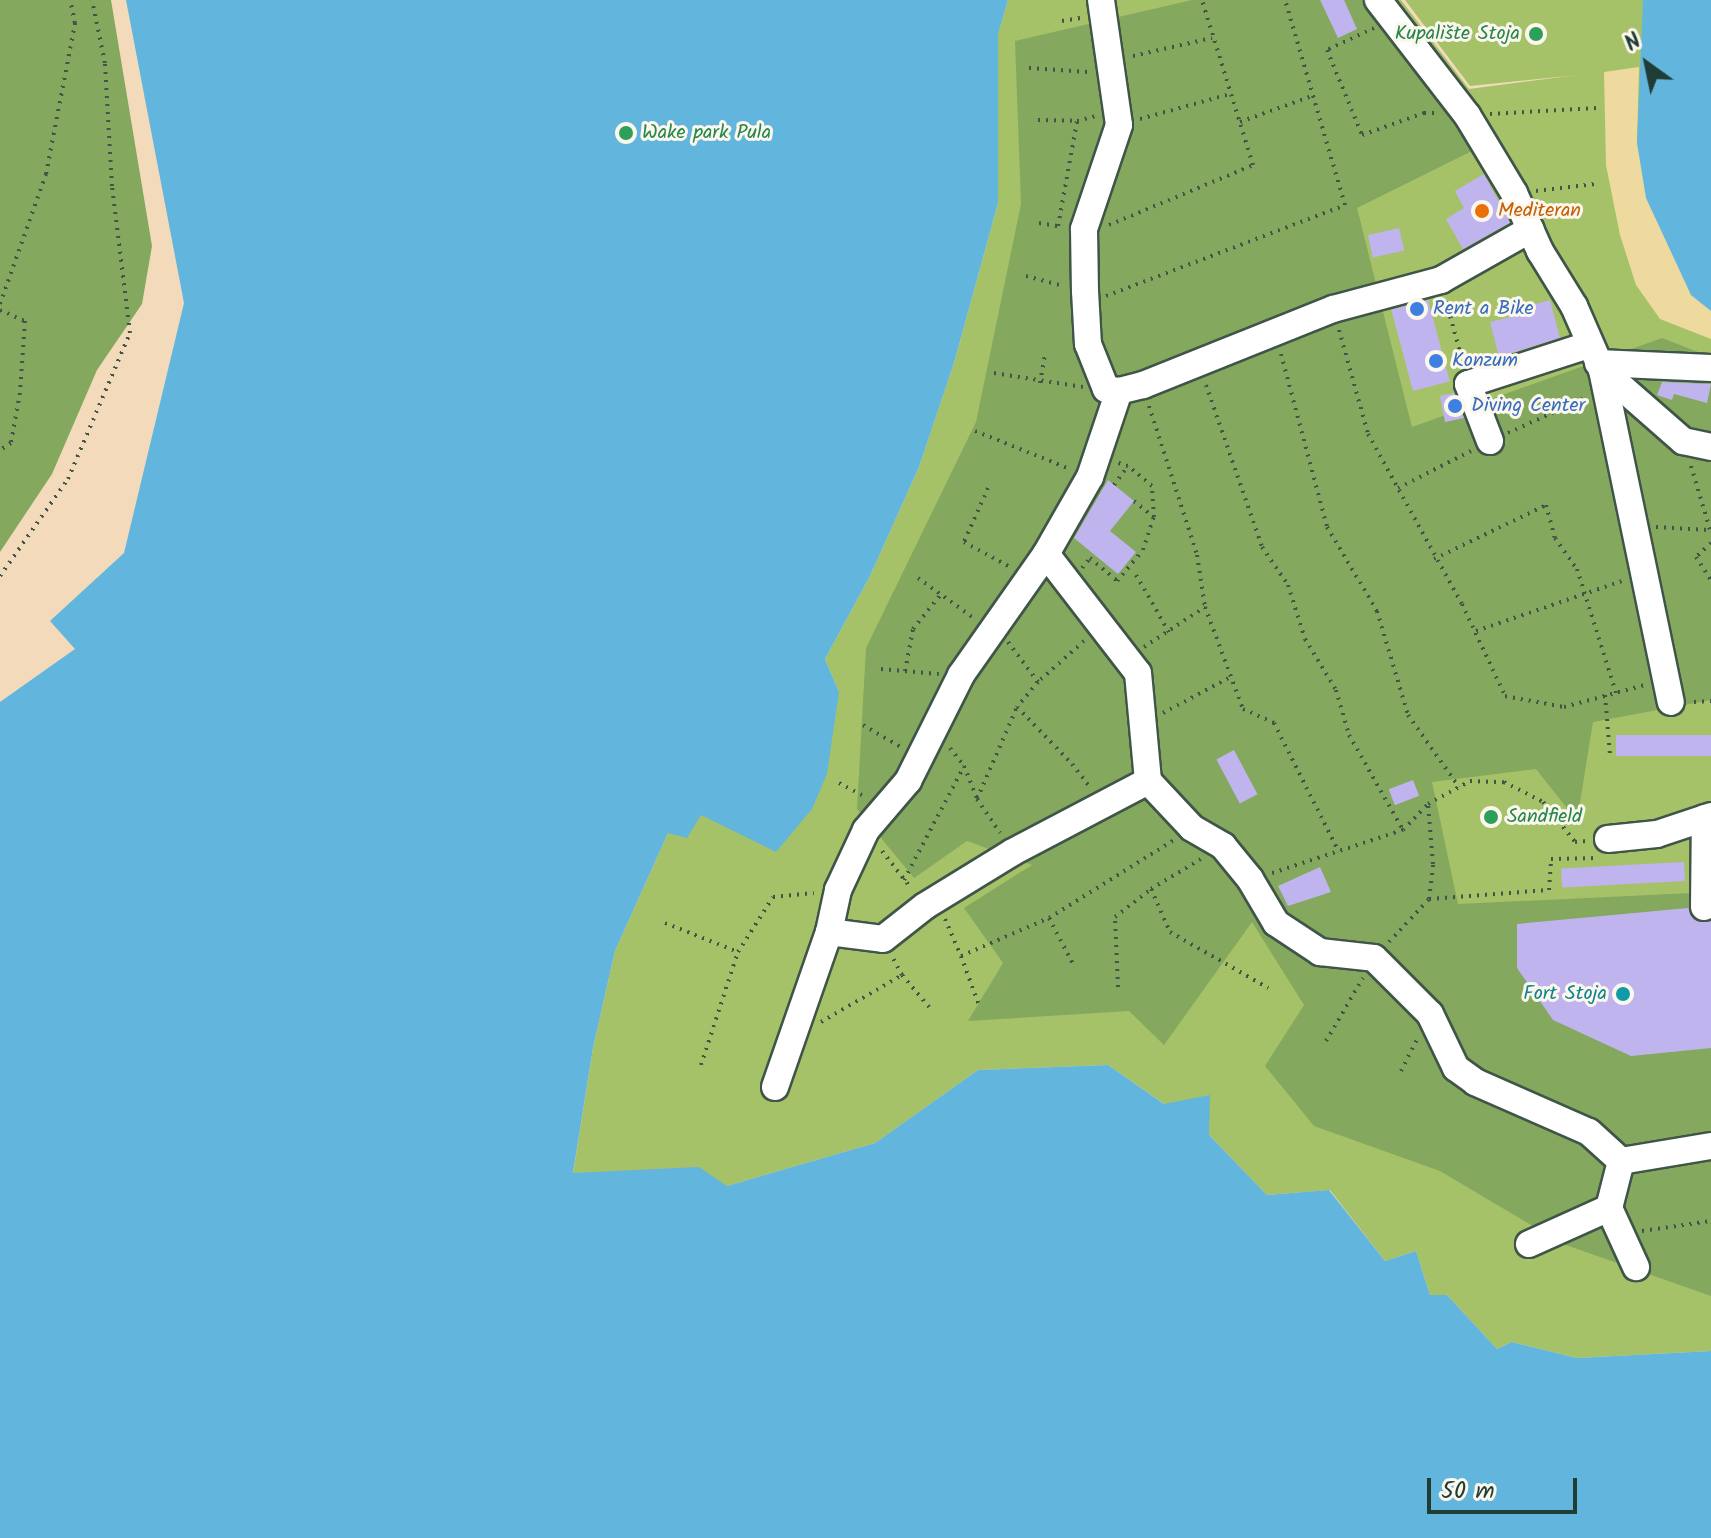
<!DOCTYPE html>
<meta charset="utf-8">
<style>
body{margin:0}
#map{position:relative;width:1711px;height:1538px;overflow:hidden;background:#f2daba;font-family:Kalam,sans-serif}
div>[style]{position:absolute}
[style*='--x']{left:calc(var(--x)*1px);top:calc(var(--y)*1px);width:calc(var(--w)*1px);rotate:calc(var(--a)*1deg)}
.green>*{inset:0;background:#a6c269}
.forest>*{inset:0;background:#84a85d}
.sand>*{inset:0;background:#eeda9e}
.water>*{inset:0;background:#62b5dd}
.building>*{inset:0;background:#c0b4ee;transform-origin:0 0}
.path>*{height:4px;margin-top:-2px;transform-origin:0;background:repeating-linear-gradient(90deg,#3f5548 0 2px,transparent 0 8px)}
.roads{filter:drop-shadow(2px 0 #3f5548) drop-shadow(-2px 0 #3f5548) drop-shadow(0 2px #3f5548) drop-shadow(0 -2px #3f5548)}
.minor>*{height:26px;margin:-13px;padding:0 13px;transform-origin:13px;border-radius:13px;background:#fff}
.dots>*{width:22px;height:22px;translate:-50% -50%;box-sizing:border-box;border:4px solid #fbf7ec;border-radius:50%}
span{translate:-50% -50%;white-space:nowrap;text-align:center;line-height:1.15;-webkit-text-stroke:6px #fbf7ec;paint-order:stroke}
.leisure-label{font-size:20px;color:#27864d}
.right{translate:-100% -50%;text-align:right}
.left{translate:0 -50%;text-align:left}
.food-label{font-size:20px;color:#c56008}
.shop-label{font-size:20px;color:#366cbe}
.culture-label{font-size:20px;color:#0d838f}
.north{position:absolute;left:1607px;top:24px;width:80px;height:80px;-webkit-text-stroke:6px #fbf7ec;paint-order:stroke;rotate:327deg;font-size:22px;font-weight:700;line-height:32px;text-align:center;color:#1f3d34}
.north::after{content:'';display:block;margin:auto;width:28px;height:36px;background:#1f3d34;clip-path:polygon(50% 0,100% 100%,50% 72%,0 100%)}
.scale{position:absolute;left:1427px;top:1478px;width:150px;height:36px;box-sizing:border-box;border:4px solid #1f3d34;border-top:0;padding-left:10px;font-size:24px;line-height:28px;white-space:nowrap;color:#1f3d34;-webkit-text-stroke:6px #fbf7ec;paint-order:stroke}
</style>
<div id="map">
<div class="green">
<div style="clip-path:polygon(1008px 0,1401px 0,1469px 89px,1577px 75px,1470px 86px,1405px 0,1643px 0,1691px 295px,1711px 311px,1711px 1351px,1577px 1358px,1512px 1342px,1497px 1349px,1447px 1295px,1430px 1295px,1416px 1251px,1385px 1261px,1330px 1190px,1267px 1195px,1209px 1135px,1108px 1065px,978px 1070px,875px 1143px,727px 1186px,573px 1174px,593px 1048px,615px 951px,668px 833px,700px 815px,839px 692px,825px 659px,870px 576px,919px 467px,954px 363px,998px 203px,998px 33px)"></div>
</div>
<div class="forest">
<div style="clip-path:polygon(0 0,111px 0,152px 246px,142px 304px,97px 370px,52px 474px,0 552px)"></div>
<div style="clip-path:polygon(1192px 0,1362px 0,1474px 150px,1357px 208px,1412px 427px,1662px 338px,1711px 357px,1711px 700px,1593px 722px,1577px 821px,1536px 769px,1432px 782px,1458px 904px,1692px 893px,1711px 885px,1711px 1296px,1563px 1244px,1440px 1171px,1314px 1126px,1265px 1066px,1304px 1005px,1252px 922px,1164px 1045px,1129px 1011px,968px 1021px,1003px 963px,964px 908px,1032px 865px,967px 841px,914px 878px,857px 809px,866px 648px,976px 422px,1021px 204px,1015px 41px)"></div>
</div>
<div class="sand">
<div style="clip-path:polygon(1639px 67px,1637px 143px,1691px 295px,1711px 311px,1711px 339px,1660px 319px,1636px 285px,1620px 235px,1606px 165px,1604px 72px)"></div>
</div>
<div class="water">
<div style="clip-path:polygon(126px 0,1008px 0,998px 34px,998px 203px,954px 363px,919px 467px,870px 576px,825px 659px,839px 692px,827px 774px,812px 809px,776px 852px,701px 815px,687px 838px,668px 833px,615px 951px,593px 1048px,573px 1173px,699px 1167px,727px 1186px,875px 1143px,978px 1070px,1108px 1065px,1164px 1104px,1210px 1095px,1209px 1135px,1267px 1195px,1329px 1190px,1385px 1261px,1416px 1251px,1430px 1295px,1447px 1295px,1497px 1349px,1512px 1342px,1577px 1358px,1711px 1351px,1711px 1538px,0 1538px,0 702px,75px 649px,50px 621px,124px 553px,184px 303px)"></div>
<div style="clip-path:polygon(1643px 0,1711px 0,1711px 311px,1691px 295px,1646px 198px,1637px 143px)"></div>
</div>
<div class="building">
<div style="clip-path:polygon(1320px 0,1344px 0,1357px 29px,1338px 38px)"></div>
<div style="clip-path:polygon(1484px 174px,1510px 223px,1463px 249px,1446px 219px,1464px 208px,1455px 191px)"></div>
<div style="left:1399px;top:228px;width:23px;height:32px;rotate:77deg"></div>
<div style="left:1428px;top:300px;width:84px;height:38px;rotate:75deg"></div>
<div style="clip-path:polygon(1550px 300px,1560px 338px,1499px 357px,1490px 322px,1526px 313px,1525px 307px)"></div>
<div style="clip-path:polygon(1662px 382px,1711px 384px,1707px 403px,1674px 394px,1672px 400px,1657px 395px)"></div>
<div style="clip-path:polygon(1454px 393px,1464px 418px,1445px 422px,1440px 396px)"></div>
<div style="clip-path:polygon(1108px 480px,1134px 501px,1110px 531px,1136px 552px,1118px 574px,1074px 538px)"></div>
<div style="left:1711px;top:735px;width:21px;height:95px;rotate:90deg"></div>
<div style="left:1234px;top:750px;width:50px;height:20px;rotate:62deg"></div>
<div style="left:1413px;top:780px;width:17px;height:26px;rotate:69deg"></div>
<div style="left:1684px;top:862px;width:19px;height:123px;rotate:87deg"></div>
<div style="clip-path:polygon(1320px 867px,1331px 892px,1288px 906px,1278px 886px)"></div>
<div style="clip-path:polygon(1688px 908px,1697px 921px,1711px 921px,1711px 1048px,1631px 1056px,1553px 1020px,1517px 968px,1517px 924px)"></div>
</div>
<div class="path">
<div style="--x:1062;--y:21;--w:19;--a:-9"></div>
<div style="--x:1374;--y:28;--w:52;--a:154.9"></div>
<div style="--x:1327;--y:50;--w:92;--a:67.6"></div>
<div style="--x:1362;--y:135;--w:66;--a:-19.5"></div>
<div style="--x:1424;--y:113;--w:14;--a:0"></div>
<div style="--x:1133;--y:56;--w:81;--a:-12.8"></div>
<div style="--x:1029;--y:68;--w:59;--a:3.9"></div>
<div style="--x:1490;--y:114;--w:107;--a:-3.2"></div>
<div style="--x:1140;--y:119;--w:93;--a:-15.5"></div>
<div style="--x:1038;--y:120;--w:39;--a:1"></div>
<div style="--x:1077;--y:121;--w:20;--a:-15"></div>
<div style="--x:1240;--y:122;--w:77;--a:-19.9"></div>
<div style="--x:1536;--y:191;--w:59;--a:-6.8"></div>
<div style="--x:1039;--y:223;--w:19;--a:9"></div>
<div style="--x:1109;--y:225;--w:156;--a:-22.6"></div>
<div style="--x:1253;--y:165;--w:173;--a:-107.2"></div>
<div style="--x:1058;--y:226;--w:107;--a:-79.7"></div>
<div style="--x:1026;--y:276;--w:38;--a:15"></div>
<div style="--x:1106;--y:296;--w:256;--a:-20.8"></div>
<div style="--x:1345;--y:205;--w:214;--a:-106.3"></div>
<div style="--x:1446;--y:301;--w:64;--a:74.7"></div>
<div style="--x:0;--y:304;--w:138;--a:-70.5"></div>
<div style="--x:46;--y:174;--w:154;--a:-79.1"></div>
<div style="--x:75;--y:23;--w:24;--a:-102"></div>
<div style="--x:0;--y:310;--w:27;--a:24"></div>
<div style="--x:25;--y:321;--w:72;--a:94"></div>
<div style="--x:20;--y:393;--w:51;--a:100.2"></div>
<div style="--x:11;--y:443;--w:13;--a:148"></div>
<div style="--x:1339;--y:330;--w:108;--a:74.4"></div>
<div style="--x:1368;--y:434;--w:194;--a:61.1"></div>
<div style="--x:1462;--y:604;--w:102;--a:64.9"></div>
<div style="--x:1505;--y:696;--w:60;--a:10.6"></div>
<div style="--x:1564;--y:707;--w:84;--a:-15.2"></div>
<div style="--x:1281;--y:354;--w:179;--a:75.1"></div>
<div style="--x:1327;--y:527;--w:98;--a:59.2"></div>
<div style="--x:1377;--y:611;--w:109;--a:73.4"></div>
<div style="--x:1408;--y:715;--w:88;--a:54.7"></div>
<div style="--x:994;--y:373;--w:90;--a:8.9"></div>
<div style="--x:1040;--y:383;--w:28;--a:-80"></div>
<div style="--x:1206;--y:385;--w:171;--a:70.9"></div>
<div style="--x:1262;--y:547;--w:46;--a:55.6"></div>
<div style="--x:1288;--y:585;--w:57;--a:72.5"></div>
<div style="--x:1305;--y:639;--w:60;--a:58.7"></div>
<div style="--x:1336;--y:690;--w:47;--a:73.9"></div>
<div style="--x:1349;--y:735;--w:109;--a:60.4"></div>
<div style="--x:1149;--y:406;--w:157;--a:72.1"></div>
<div style="--x:1197;--y:555;--w:53;--a:81.3"></div>
<div style="--x:1205;--y:607;--w:109;--a:69.6"></div>
<div style="--x:1243;--y:709;--w:34;--a:24"></div>
<div style="--x:1274;--y:723;--w:144;--a:63.3"></div>
<div style="--x:975;--y:431;--w:102;--a:21.8"></div>
<div style="--x:1508;--y:433;--w:87;--a:-24.5"></div>
<div style="--x:1691;--y:466;--w:70;--a:73.4"></div>
<div style="--x:1114;--y:485;--w:24;--a:-54"></div>
<div style="--x:988;--y:488;--w:59;--a:114"></div>
<div style="--x:964;--y:542;--w:52;--a:28.5"></div>
<div style="--x:1398;--y:488;--w:82;--a:-26.9"></div>
<div style="--x:1134;--y:501;--w:26;--a:39"></div>
<div style="--x:1656;--y:527;--w:52;--a:3.3"></div>
<div style="--x:1711;--y:543;--w:21;--a:137"></div>
<div style="--x:1696;--y:557;--w:27;--a:57"></div>
<div style="--x:1434;--y:559;--w:124;--a:-25.7"></div>
<div style="--x:1546;--y:505;--w:34;--a:75"></div>
<div style="--x:1555;--y:538;--w:38;--a:55"></div>
<div style="--x:1577;--y:569;--w:130;--a:72.5"></div>
<div style="--x:1082;--y:568;--w:13;--a:-51"></div>
<div style="--x:1090;--y:558;--w:35;--a:40"></div>
<div style="--x:1117;--y:581;--w:40;--a:-50"></div>
<div style="--x:1143;--y:550;--w:35;--a:-72"></div>
<div style="--x:1154;--y:517;--w:31;--a:-94"></div>
<div style="--x:1152;--y:486;--w:31;--a:-140"></div>
<div style="--x:1128;--y:466;--w:13;--a:-162"></div>
<div style="--x:1136;--y:575;--w:68;--a:60"></div>
<div style="--x:0;--y:576;--w:118;--a:-55"></div>
<div style="--x:68;--y:479;--w:159;--a:-67"></div>
<div style="--x:130;--y:333;--w:148;--a:-97"></div>
<div style="--x:112;--y:186;--w:123;--a:-93.3"></div>
<div style="--x:105;--y:63;--w:64;--a:-101.7"></div>
<div style="--x:918;--y:578;--w:70;--a:35.7"></div>
<div style="--x:1476;--y:631;--w:154;--a:-18.9"></div>
<div style="--x:1084;--y:641;--w:62;--a:138.3"></div>
<div style="--x:1038;--y:682;--w:33;--a:130"></div>
<div style="--x:1017;--y:707;--w:79;--a:46"></div>
<div style="--x:1072;--y:764;--w:31;--a:52"></div>
<div style="--x:1008;--y:642;--w:50;--a:53.1"></div>
<div style="--x:1144;--y:647;--w:73;--a:-33.3"></div>
<div style="--x:881;--y:669;--w:58;--a:4.9"></div>
<div style="--x:905;--y:671;--w:43;--a:-79.2"></div>
<div style="--x:913;--y:629;--w:45;--a:-51.3"></div>
<div style="--x:1605;--y:695;--w:59;--a:85.2"></div>
<div style="--x:1694;--y:702;--w:17;--a:-3"></div>
<div style="--x:1163;--y:713;--w:78;--a:-28.2"></div>
<div style="--x:863;--y:725;--w:46;--a:29.9"></div>
<div style="--x:950;--y:748;--w:23;--a:52"></div>
<div style="--x:964;--y:766;--w:35;--a:68"></div>
<div style="--x:977;--y:799;--w:41;--a:55.9"></div>
<div style="--x:839;--y:783;--w:30;--a:28"></div>
<div style="--x:977;--y:799;--w:100;--a:-66.5"></div>
<div style="--x:882;--y:851;--w:47;--a:51.9"></div>
<div style="--x:1272;--y:873;--w:138;--a:-18.2"></div>
<div style="--x:1403;--y:830;--w:36;--a:-46"></div>
<div style="--x:1428;--y:804;--w:48;--a:-28.7"></div>
<div style="--x:1470;--y:781;--w:34;--a:2"></div>
<div style="--x:1504;--y:782;--w:44;--a:27.1"></div>
<div style="--x:1543;--y:802;--w:51;--a:51.3"></div>
<div style="--x:1575;--y:842;--w:12;--a:-5"></div>
<div style="--x:904;--y:880;--w:129;--a:-62.2"></div>
<div style="--x:1151;--y:889;--w:47;--a:66.2"></div>
<div style="--x:1170;--y:932;--w:113;--a:29.7"></div>
<div style="--x:1429;--y:899;--w:120;--a:-4.3"></div>
<div style="--x:1549;--y:890;--w:31;--a:-86"></div>
<div style="--x:1551;--y:859;--w:47;--a:-1.2"></div>
<div style="--x:1049;--y:918;--w:52;--a:62.4"></div>
<div style="--x:945;--y:919;--w:40;--a:66.6"></div>
<div style="--x:961;--y:956;--w:96;--a:-23.4"></div>
<div style="--x:1049;--y:918;--w:147;--a:-32"></div>
<div style="--x:665;--y:923;--w:79;--a:21.7"></div>
<div style="--x:1389;--y:942;--w:59;--a:-47.1"></div>
<div style="--x:1429;--y:899;--w:35;--a:-83"></div>
<div style="--x:1433;--y:864;--w:60;--a:-94.8"></div>
<div style="--x:961;--y:956;--w:55;--a:69.9"></div>
<div style="--x:902;--y:975;--w:42;--a:49.8"></div>
<div style="--x:1118;--y:987;--w:70;--a:-92.5"></div>
<div style="--x:1115;--y:917;--w:46;--a:-37.9"></div>
<div style="--x:1151;--y:889;--w:58;--a:-31"></div>
<div style="--x:821;--y:1022;--w:94;--a:-30.1"></div>
<div style="--x:902;--y:975;--w:21;--a:-118"></div>
<div style="--x:1326;--y:1041;--w:73;--a:-59.6"></div>
<div style="--x:701;--y:1065;--w:119;--a:-71.9"></div>
<div style="--x:738;--y:952;--w:65;--a:-57.5"></div>
<div style="--x:773;--y:897;--w:41;--a:-5.6"></div>
<div style="--x:1401;--y:1071;--w:38;--a:-63"></div>
<div style="--x:1642;--y:1231;--w:70;--a:-8.2"></div>
</div>
<div class="roads">
<div class="minor">
<div style="--x:1101;--y:0;--w:126;--a:81.8"></div>
<div style="--x:1119;--y:125;--w:110;--a:108.6"></div>
<div style="--x:1084;--y:229;--w:62;--a:89.1"></div>
<div style="--x:1085;--y:291;--w:53;--a:86.8"></div>
<div style="--x:1088;--y:344;--w:48;--a:68.2"></div>
<div style="--x:1106;--y:389;--w:13;--a:9"></div>
<div style="--x:1119;--y:391;--w:25;--a:-14"></div>
<div style="--x:1143;--y:385;--w:205;--a:-21.8"></div>
<div style="--x:1333;--y:309;--w:112;--a:-15"></div>
<div style="--x:1441;--y:280;--w:103;--a:-29.5"></div>
<div style="--x:1378;--y:0;--w:145;--a:52.3"></div>
<div style="--x:1467;--y:115;--w:91;--a:58.9"></div>
<div style="--x:1514;--y:193;--w:64;--a:65.9"></div>
<div style="--x:1540;--y:251;--w:65;--a:58.3"></div>
<div style="--x:1574;--y:306;--w:70;--a:66.4"></div>
<div style="--x:1602;--y:370;--w:108;--a:41.2"></div>
<div style="--x:1683;--y:441;--w:29;--a:12"></div>
<div style="--x:1598;--y:363;--w:113;--a:2.5"></div>
<div style="--x:1602;--y:370;--w:339;--a:78.3"></div>
<div style="--x:1490;--y:441;--w:61;--a:-111.1"></div>
<div style="--x:1468;--y:384;--w:127;--a:-17.9"></div>
<div style="--x:1046;--y:554;--w:150;--a:52.3"></div>
<div style="--x:1138;--y:673;--w:108;--a:84.7"></div>
<div style="--x:1148;--y:781;--w:64;--a:46.9"></div>
<div style="--x:1192;--y:828;--w:36;--a:30"></div>
<div style="--x:1223;--y:846;--w:43;--a:50.7"></div>
<div style="--x:1250;--y:879;--w:51;--a:59.4"></div>
<div style="--x:1276;--y:923;--w:53;--a:33.4"></div>
<div style="--x:1320;--y:952;--w:54;--a:6.3"></div>
<div style="--x:1374;--y:958;--w:79;--a:45"></div>
<div style="--x:1430;--y:1014;--w:60;--a:64.3"></div>
<div style="--x:1456;--y:1068;--w:24;--a:36"></div>
<div style="--x:1475;--y:1082;--w:124;--a:23.7"></div>
<div style="--x:1589;--y:1132;--w:43;--a:42.2"></div>
<div style="--x:1621;--y:1161;--w:91;--a:-9.5"></div>
<div style="--x:1608;--y:839;--w:49;--a:-5.8"></div>
<div style="--x:1657;--y:834;--w:57;--a:-18.4"></div>
<div style="--x:1704;--y:907;--w:89;--a:-89.4"></div>
<div style="--x:829;--y:932;--w:54;--a:7.4"></div>
<div style="--x:883;--y:939;--w:53;--a:-38.2"></div>
<div style="--x:925;--y:906;--w:103;--a:-31.5"></div>
<div style="--x:1013;--y:852;--w:153;--a:-27.7"></div>
<div style="--x:775;--y:1087;--w:164;--a:-70.8"></div>
<div style="--x:829;--y:932;--w:43;--a:-77.9"></div>
<div style="--x:838;--y:890;--w:66;--a:-65"></div>
<div style="--x:866;--y:830;--w:65;--a:-49.4"></div>
<div style="--x:908;--y:781;--w:119;--a:-63.4"></div>
<div style="--x:961;--y:675;--w:148;--a:-54.9"></div>
<div style="--x:1046;--y:554;--w:89;--a:-60.3"></div>
<div style="--x:1090;--y:477;--w:91;--a:-71.4"></div>
<div style="--x:1621;--y:1161;--w:49;--a:104.3"></div>
<div style="--x:1609;--y:1208;--w:65;--a:65.4"></div>
<div style="--x:1529;--y:1244;--w:88;--a:-24.2"></div>
</div>
</div>
<div class="dots">
<div style="left:1536px;top:34px;background:#2e9e5b"></div>
<div style="left:626px;top:133px;background:#2e9e5b"></div>
<div style="left:1482px;top:211px;background:#e8710a"></div>
<div style="left:1417px;top:309px;background:#3f7fe0"></div>
<div style="left:1436px;top:361px;background:#3f7fe0"></div>
<div style="left:1455px;top:406px;background:#3f7fe0"></div>
<div style="left:1491px;top:817px;background:#2e9e5b"></div>
<div style="left:1623px;top:994px;background:#0f9aa8"></div>
</div>
<div class="leisure-label">
<span class="right" style="left:1520px;top:34px">Kupalište Stoja</span>
<span class="left" style="left:642px;top:133px">Wake park Pula</span>
<span class="left" style="left:1507px;top:817px">Sandfield</span>
</div>
<div class="food-label">
<span class="left" style="left:1498px;top:211px">Mediteran</span>
</div>
<div class="shop-label">
<span class="left" style="left:1433px;top:309px">Rent a Bike</span>
<span class="left" style="left:1452px;top:361px">Konzum</span>
<span class="left" style="left:1471px;top:406px">Diving Center</span>
</div>
<div class="culture-label">
<span class="right" style="left:1607px;top:994px">Fort Stoja</span>
</div>
<div class="north">N</div>
<div class="scale">50 m</div>
</div>
